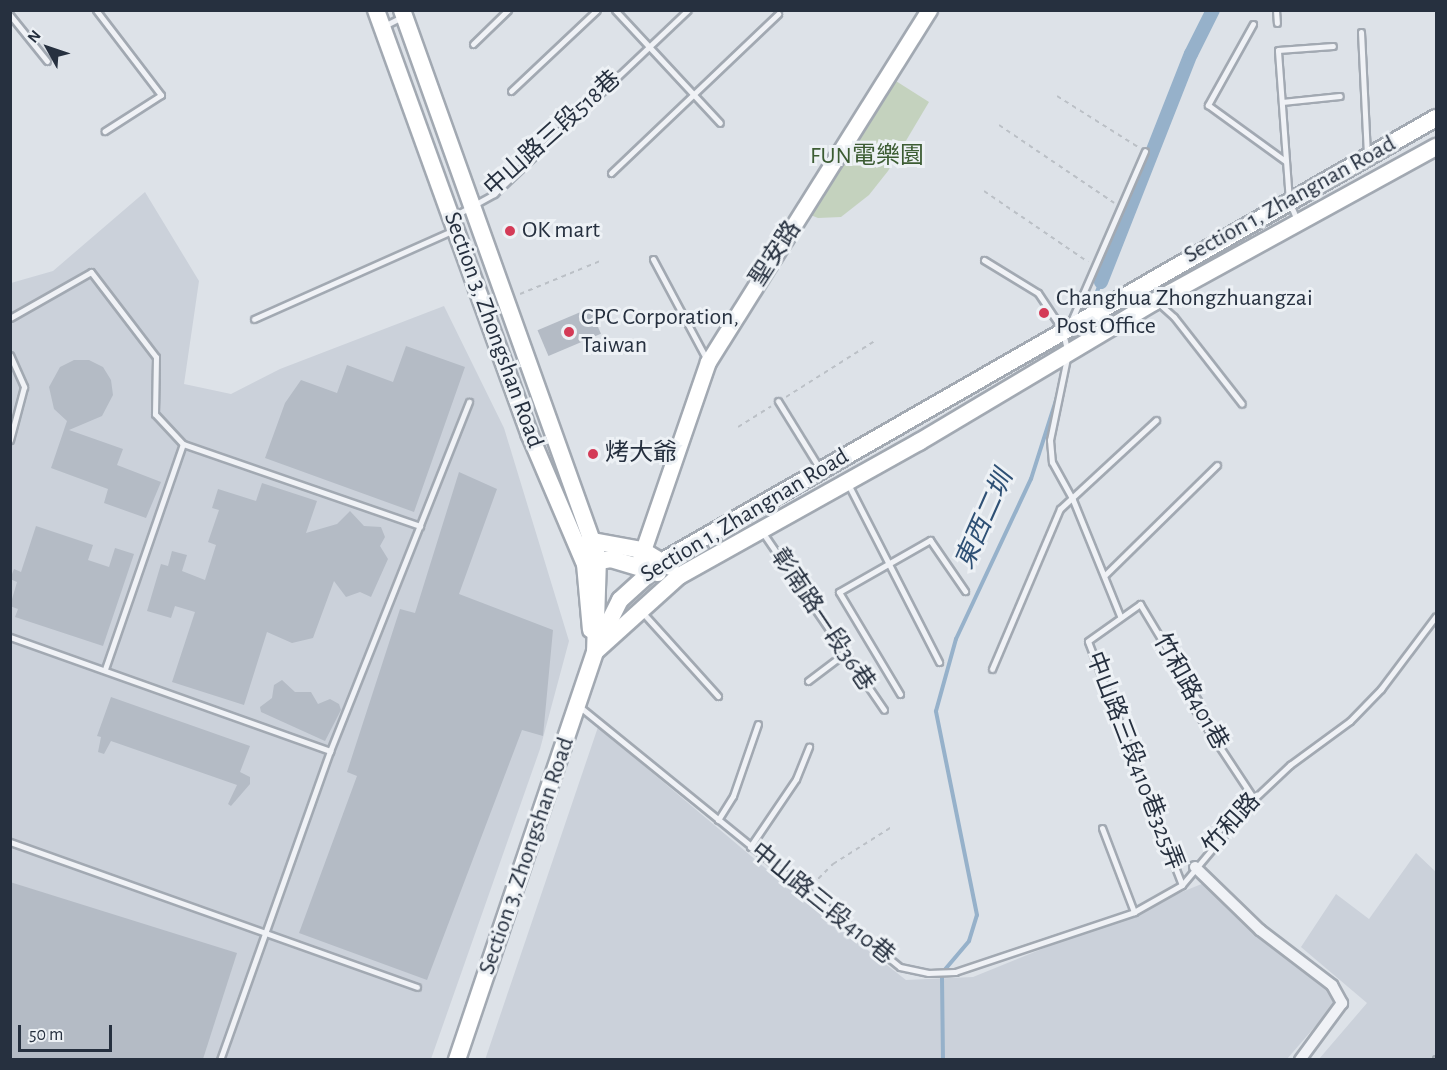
<!DOCTYPE html>
<meta charset="utf-8">
<style>
body{margin:0}
#map{position:relative;width:1447px;height:1070px;overflow:hidden;background:#dde2e8;font-family:"Alegreya Sans","Noto Sans TC",sans-serif}
div>[style]{position:absolute}
[style*='--x']{left:calc(var(--x)*1px);top:calc(var(--y)*1px);width:calc(var(--w)*1px);rotate:calc(var(--a)*1deg)}
.built>*{inset:0;background:#cbd1da}
.green>*{inset:0;background:#c4d2be}
.stream>*{height:4px;margin:-2px;padding:0 2px;transform-origin:2px;border-radius:2px;background:#96b1ca}
.canal>*{height:14px;margin:-7px;padding:0 7px;transform-origin:7px;border-radius:7px;background:#96b1ca}
.building>*{inset:0;background:#b4bbc5;transform-origin:0 0}
.path>*{height:2px;margin-top:-1px;transform-origin:0;background:repeating-linear-gradient(90deg,#bbc0c6 0 4.5px,transparent 0 9px)}
.roads{filter:drop-shadow(2px 0 #a2a9b2) drop-shadow(-2px 0 #a2a9b2) drop-shadow(0 2px #a2a9b2) drop-shadow(0 -2px #a2a9b2)}
.lane>*{height:5px;margin:-2.5px;padding:0 2.5px;transform-origin:2.5px;border-radius:2.5px;background:#f0f2f6}
.street>*{height:10px;margin:-5px;padding:0 5px;transform-origin:5px;border-radius:5px;background:#f0f2f6}
.secondary>*{height:15px;margin:-7.5px;padding:0 7.5px;transform-origin:7.5px;border-radius:7.5px;background:#fff}
.primary>*{height:16px;margin:-8px;padding:0 8px;transform-origin:8px;border-radius:8px;background:#fff}
.dots>*{width:16px;height:16px;translate:-50% -50%;box-sizing:border-box;border:3px solid #edf1f5;border-radius:50%}
span{translate:-50% -50%;white-space:nowrap;text-align:center;line-height:1.15;-webkit-text-stroke:6px #edf1f5;paint-order:stroke}
.street-label{font-size:24px;color:#26303f}
.park-label{font-size:24px;color:#3c5c33}
.poi-label{font-size:24px;color:#26303f}
.left{translate:0 -50%;text-align:left}
.water-label{font-size:26px;color:#2e5075;font-style:italic}
.frame{position:absolute;inset:0;border:12px solid #26303f;pointer-events:none}
.north{position:absolute;left:18px;top:18px;width:60px;height:60px;-webkit-text-stroke:4px #edf1f5;paint-order:stroke;rotate:310deg;font-size:16px;font-weight:700;line-height:24px;text-align:center;color:#26303f}
.north::after{content:'';display:block;margin:auto;width:21px;height:27px;background:#26303f;clip-path:polygon(50% 0,100% 100%,50% 72%,0 100%)}
.scale{position:absolute;left:18px;top:1025px;width:94px;height:27px;box-sizing:border-box;border:3px solid #26303f;border-top:0;padding-left:8px;font-size:18px;line-height:21px;white-space:nowrap;color:#26303f;-webkit-text-stroke:4px #edf1f5;paint-order:stroke}
</style>
<div id="map">
<div class="built">
<div style="clip-path:polygon(145px 192px,199px 281px,184px 384px,231px 394px,280px 369px,444px 306px,504px 428px,569px 641px,540px 749px,431px 1059px,11px 1060px,11px 283px,53px 271px)"></div>
<div style="clip-path:polygon(598px 727px,802px 899px,906px 980px,973px 977px,1204px 883px,1332px 985px,1338px 1000px,1287px 1059px,485px 1060px)"></div>
<div style="clip-path:polygon(1416px 853px,1436px 872px,1436px 1059px,1319px 1059px,1367px 1003px,1301px 947px,1336px 894px,1369px 919px)"></div>
</div>
<div class="green">
<div style="clip-path:polygon(888px 76px,929px 102px,888px 171px,869px 195px,841px 217px,818px 218px,803px 212px)"></div>
</div>
<div class="stream">
<div style="--x:1090;--y:309;--w:29;--a:-68"></div>
<div style="--x:943;--y:1060;--w:87;--a:-90.7"></div>
<div style="--x:942;--y:973;--w:42;--a:-49.8"></div>
<div style="--x:969;--y:941;--w:27;--a:-73"></div>
<div style="--x:977;--y:915;--w:208;--a:-101.4"></div>
<div style="--x:936;--y:711;--w:75;--a:-74.5"></div>
<div style="--x:956;--y:639;--w:177;--a:-64.9"></div>
<div style="--x:1031;--y:479;--w:86;--a:-72.4"></div>
</div>
<div class="canal">
<div style="--x:1101;--y:282;--w:245;--a:-68.5"></div>
<div style="--x:1191;--y:54;--w:49;--a:-63.4"></div>
</div>
<div class="building">
<div style="left:590px;top:308px;width:28px;height:57px;rotate:67deg"></div>
<div style="clip-path:polygon(406px 346px,465px 367px,414px 512px,265px 458px,285px 403px,301px 380px,337px 393px,347px 365px,393px 382px)"></div>
<div style="clip-path:polygon(74px 360px,89px 360px,103px 367px,111px 380px,113px 395px,102px 416px,69px 430px,123px 449px,117px 465px,161px 482px,146px 518px,104px 503px,108px 489px,51px 468px,67px 421px,54px 409px,49px 387px,60px 367px)"></div>
<div style="clip-path:polygon(459px 472px,497px 489px,459px 594px,553px 630px,543px 736px,522px 730px,427px 980px,299px 933px,357px 776px,347px 772px,400px 609px,415px 613px)"></div>
<div style="clip-path:polygon(262px 483px,317px 501px,306px 533px,337px 524px,350px 511px,364px 526px,381px 527px,385px 537px,380px 546px,388px 559px,371px 597px,360px 592px,346px 597px,334px 581px,313px 638px,292px 643px,267px 632px,244px 705px,172px 682px,195px 612px,175px 606px,171px 618px,147px 611px,161px 564px,168px 566px,172px 551px,187px 555px,182px 571px,205px 580px,216px 545px,208px 542px,219px 510px,212px 508px,218px 489px,256px 501px)"></div>
<div style="clip-path:polygon(36px 526px,93px 545px,88px 560px,109px 567px,115px 548px,134px 554px,103px 646px,15px 617px,18px 609px,10px 606px,17px 582px,10px 579px,14px 569px,21px 572px)"></div>
<div style="clip-path:polygon(282px 680px,295px 692px,311px 692px,318px 704px,330px 699px,339px 704px,341px 710px,325px 741px,261px 712px,260px 707px,272px 698px,274px 685px)"></div>
<div style="clip-path:polygon(111px 697px,250px 746px,240px 772px,250px 777px,250px 784px,231px 806px,228px 804px,237px 785px,111px 741px,104px 754px,98px 752px,101px 737px,97px 736px)"></div>
<div style="clip-path:polygon(10px 882px,237px 953px,203px 1059px,10px 1059px)"></div>
</div>
<div class="path">
<div style="--x:1057;--y:96;--w:96;--a:32.2"></div>
<div style="--x:999;--y:125;--w:139;--a:34.1"></div>
<div style="--x:984;--y:191;--w:126;--a:34.3"></div>
<div style="--x:520;--y:294;--w:87;--a:-22.4"></div>
<div style="--x:786;--y:397;--w:107;--a:-32.3"></div>
<div style="--x:738;--y:427;--w:39;--a:-32"></div>
<div style="--x:812;--y:885;--w:30;--a:-45"></div>
<div style="--x:833;--y:864;--w:71;--a:-32.3"></div>
</div>
<div class="roads">
<div class="lane">
<div style="--x:96;--y:10;--w:107;--a:52.6"></div>
<div style="--x:161;--y:95;--w:67;--a:147.3"></div>
<div style="--x:615;--y:10;--w:154;--a:47.1"></div>
<div style="--x:1276;--y:10;--w:13;--a:86"></div>
<div style="--x:10;--y:15;--w:59;--a:51.2"></div>
<div style="--x:1253;--y:24;--w:93;--a:119.1"></div>
<div style="--x:1208;--y:105;--w:95;--a:36"></div>
<div style="--x:384;--y:26;--w:20;--a:-27"></div>
<div style="--x:1361;--y:32;--w:123;--a:87.2"></div>
<div style="--x:473;--y:44;--w:49;--a:-44.2"></div>
<div style="--x:511;--y:91;--w:118;--a:-43.3"></div>
<div style="--x:1282;--y:102;--w:58;--a:-5.9"></div>
<div style="--x:611;--y:173;--w:231;--a:-43.6"></div>
<div style="--x:454;--y:216;--w:46;--a:-28.8"></div>
<div style="--x:494;--y:194;--w:267;--a:-43.5"></div>
<div style="--x:1297;--y:220;--w:21;--a:-113"></div>
<div style="--x:1289;--y:201;--w:151;--a:-94.2"></div>
<div style="--x:1278;--y:50;--w:55;--a:-4.2"></div>
<div style="--x:653;--y:259;--w:115;--a:61.9"></div>
<div style="--x:984;--y:260;--w:63;--a:31.4"></div>
<div style="--x:1038;--y:293;--w:43;--a:56.3"></div>
<div style="--x:1062;--y:329;--w:21;--a:76"></div>
<div style="--x:1144;--y:290;--w:40;--a:42"></div>
<div style="--x:1174;--y:317;--w:110;--a:52"></div>
<div style="--x:10;--y:318;--w:93;--a:-29.6"></div>
<div style="--x:91;--y:272;--w:107;--a:52.6"></div>
<div style="--x:156;--y:357;--w:57;--a:91"></div>
<div style="--x:155;--y:414;--w:41;--a:47"></div>
<div style="--x:254;--y:319;--w:217;--a:-24"></div>
<div style="--x:1072;--y:319;--w:183;--a:-66.5"></div>
<div style="--x:10;--y:355;--w:35;--a:66"></div>
<div style="--x:24;--y:387;--w:55;--a:104.8"></div>
<div style="--x:1067;--y:358;--w:84;--a:101.7"></div>
<div style="--x:1050;--y:440;--w:22;--a:85"></div>
<div style="--x:1052;--y:462;--w:43;--a:61.1"></div>
<div style="--x:1073;--y:500;--w:125;--a:67.9"></div>
<div style="--x:778;--y:401;--w:80;--a:58.3"></div>
<div style="--x:848;--y:484;--w:200;--a:62.9"></div>
<div style="--x:763;--y:533;--w:214;--a:55.6"></div>
<div style="--x:1105;--y:575;--w:157;--a:-44.5"></div>
<div style="--x:643;--y:613;--w:112;--a:47.9"></div>
<div style="--x:10;--y:637;--w:340;--a:19.6"></div>
<div style="--x:105;--y:669;--w:238;--a:-70.9"></div>
<div style="--x:183;--y:444;--w:251;--a:19.1"></div>
<div style="--x:992;--y:669;--w:174;--a:-67"></div>
<div style="--x:1060;--y:509;--w:131;--a:-42.8"></div>
<div style="--x:808;--y:681;--w:46;--a:-37.1"></div>
<div style="--x:900;--y:694;--w:119;--a:-120.9"></div>
<div style="--x:839;--y:592;--w:105;--a:-29.7"></div>
<div style="--x:930;--y:540;--w:62;--a:55.5"></div>
<div style="--x:580;--y:707;--w:412;--a:39.1"></div>
<div style="--x:900;--y:967;--w:29;--a:12"></div>
<div style="--x:928;--y:973;--w:27;--a:-2"></div>
<div style="--x:955;--y:972;--w:189;--a:-18.5"></div>
<div style="--x:1134;--y:912;--w:55;--a:-29.4"></div>
<div style="--x:1182;--y:885;--w:112;--a:-50.1"></div>
<div style="--x:1254;--y:799;--w:50;--a:-43.4"></div>
<div style="--x:1290;--y:765;--w:74;--a:-36.3"></div>
<div style="--x:1350;--y:721;--w:45;--a:-45.9"></div>
<div style="--x:1381;--y:689;--w:91;--a:-53"></div>
<div style="--x:718;--y:820;--w:28;--a:-58"></div>
<div style="--x:733;--y:796;--w:76;--a:-70.9"></div>
<div style="--x:1102;--y:828;--w:90;--a:69.1"></div>
<div style="--x:10;--y:842;--w:432;--a:19.6"></div>
<div style="--x:750;--y:847;--w:82;--a:-55.9"></div>
<div style="--x:796;--y:779;--w:35;--a:-68"></div>
<div style="--x:1182;--y:885;--w:261;--a:-111.1"></div>
<div style="--x:1088;--y:641;--w:64;--a:-35.4"></div>
<div style="--x:1140;--y:604;--w:117;--a:59"></div>
<div style="--x:1200;--y:704;--w:7;--a:146"></div>
<div style="--x:1194;--y:708;--w:109;--a:56.6"></div>
<div style="--x:220;--y:1060;--w:328;--a:-70.4"></div>
<div style="--x:330;--y:751;--w:376;--a:-68.3"></div>
<div style="--x:1436;--y:1060;--w:1;--a:-90"></div>
</div>
<div class="street">
<div style="--x:1195;--y:867;--w:91;--a:44.1"></div>
<div style="--x:1260;--y:930;--w:91;--a:37.4"></div>
<div style="--x:1332;--y:985;--w:21;--a:61"></div>
<div style="--x:1342;--y:1003;--w:71;--a:126.4"></div>
</div>
<div class="secondary">
<div style="--x:639;--y:562;--w:212;--a:-71"></div>
<div style="--x:708;--y:362;--w:416;--a:-57.9"></div>
</div>
<div class="primary">
<div style="--x:376;--y:10;--w:450;--a:70.1"></div>
<div style="--x:529;--y:433;--w:142;--a:66.9"></div>
<div style="--x:585;--y:564;--w:66;--a:84.8"></div>
<div style="--x:402;--y:10;--w:582;--a:70.32"></div>
<div style="--x:598;--y:558;--w:94;--a:91.8"></div>
<div style="--x:595;--y:652;--w:431;--a:108.7"></div>
<div style="--x:586;--y:544;--w:8;--a:-23"></div>
<div style="--x:593;--y:541;--w:50;--a:10.4"></div>
<div style="--x:642;--y:550;--w:33;--a:31"></div>
<div style="--x:588;--y:563;--w:23;--a:-10"></div>
<div style="--x:611;--y:559;--w:49;--a:16.6"></div>
<div style="--x:600;--y:640;--w:45;--a:-63.4"></div>
<div style="--x:620;--y:600;--w:58;--a:-42.2"></div>
<div style="--x:663;--y:561;--w:891;--a:-29.82"></div>
<div style="--x:596;--y:651;--w:112;--a:-42.1"></div>
<div style="--x:679;--y:576;--w:275;--a:-29.2"></div>
<div style="--x:919;--y:442;--w:274;--a:-30.8"></div>
<div style="--x:1154;--y:302;--w:322;--a:-28.8"></div>
</div>
</div>
<div class="dots">
<div style="left:510px;top:231px;background:#d43b57"></div>
<div style="left:1044px;top:313px;background:#d43b57"></div>
<div style="left:569px;top:332px;background:#d43b57"></div>
<div style="left:593px;top:454px;background:#d43b57"></div>
</div>
<div class="street-label">
<span style="left:553px;top:134px;rotate:-42deg">中山路三段518巷</span>
<span style="left:1290px;top:200px;rotate:-29deg">Section 1, Zhangnan Road</span>
<span style="left:776px;top:254px;rotate:-57deg">聖安路</span>
<span style="left:493px;top:330px;rotate:70deg">Section 3, Zhongshan Road</span>
<span style="left:745px;top:516px;rotate:-31deg">Section 1, Zhangnan Road</span>
<span style="left:822px;top:620px;rotate:56deg">彰南路一段36巷</span>
<span style="left:1190px;top:692px;rotate:61deg">竹和路401巷</span>
<span style="left:1134px;top:761px;rotate:69deg">中山路三段410巷325弄</span>
<span style="left:1232px;top:824px;rotate:-48deg">竹和路</span>
<span style="left:527px;top:856px;rotate:-71deg">Section 3, Zhongshan Road</span>
<span style="left:822px;top:904px;rotate:39deg">中山路三段410巷</span>
</div>
<div class="park-label">
<span style="left:867px;top:157px">FUN電樂園</span>
</div>
<div class="poi-label">
<span class="left" style="left:522px;top:231px">OK mart</span>
<span class="left" style="left:1056px;top:313px">Changhua Zhongzhuangzai<br>Post Office</span>
<span class="left" style="left:581px;top:332px">CPC Corporation,<br>Taiwan</span>
<span class="left" style="left:605px;top:454px">烤大爺</span>
</div>
<div class="water-label">
<span style="left:985px;top:520px;rotate:-66deg">東西二圳</span>
</div>
<div class="frame"></div>
<div class="north">N</div>
<div class="scale">50 m</div>
</div>
